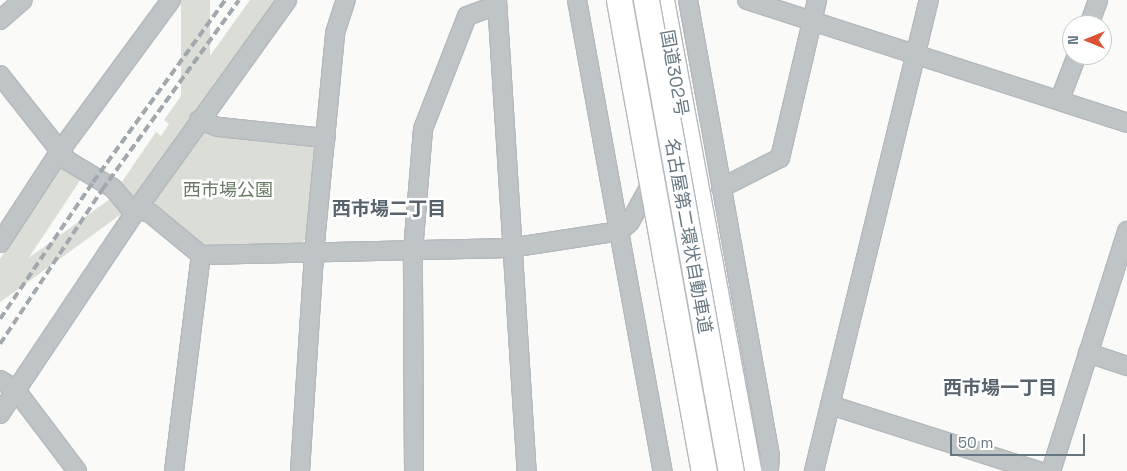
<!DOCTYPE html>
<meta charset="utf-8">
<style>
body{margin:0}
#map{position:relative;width:1127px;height:471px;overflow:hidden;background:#fafaf8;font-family:"Space Grotesk","Noto Sans JP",sans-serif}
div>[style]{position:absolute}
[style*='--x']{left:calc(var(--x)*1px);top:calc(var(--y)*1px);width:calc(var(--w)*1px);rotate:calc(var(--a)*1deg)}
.green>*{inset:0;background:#daded7;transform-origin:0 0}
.roads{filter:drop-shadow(1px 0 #b5b9bc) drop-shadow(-1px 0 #b5b9bc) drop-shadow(0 1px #b5b9bc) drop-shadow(0 -1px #b5b9bc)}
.minor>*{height:18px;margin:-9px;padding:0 9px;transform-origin:9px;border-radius:9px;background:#bfc4c7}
.highway>*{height:25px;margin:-12.5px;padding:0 12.5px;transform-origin:12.5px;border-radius:12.5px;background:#fff}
.rail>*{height:4px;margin-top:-2px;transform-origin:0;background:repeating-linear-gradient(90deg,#a1a9ae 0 8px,transparent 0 12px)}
.bridges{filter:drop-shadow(1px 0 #b5b9bc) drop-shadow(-1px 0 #b5b9bc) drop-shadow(0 1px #b5b9bc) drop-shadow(0 -1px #b5b9bc)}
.highway-bridge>*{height:25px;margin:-12.5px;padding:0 12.5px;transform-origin:12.5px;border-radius:12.5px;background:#fff}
span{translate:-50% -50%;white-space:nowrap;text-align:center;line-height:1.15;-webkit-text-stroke:5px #fff;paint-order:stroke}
.street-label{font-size:18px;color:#667781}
.park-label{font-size:18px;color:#697a65}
.neighbourhood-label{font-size:19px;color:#58646d;font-weight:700}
.north{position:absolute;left:1062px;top:15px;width:50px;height:50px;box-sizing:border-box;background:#fff;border:1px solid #c2c9cd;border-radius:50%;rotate:270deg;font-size:14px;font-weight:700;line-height:20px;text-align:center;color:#667781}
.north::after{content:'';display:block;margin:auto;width:18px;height:22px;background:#db5436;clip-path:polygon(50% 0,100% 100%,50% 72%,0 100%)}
.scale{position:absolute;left:950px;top:434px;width:135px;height:22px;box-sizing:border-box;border:2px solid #667781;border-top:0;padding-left:6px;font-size:15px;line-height:18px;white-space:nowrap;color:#667781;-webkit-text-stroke:4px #fff;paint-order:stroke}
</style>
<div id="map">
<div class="green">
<div style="left:181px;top:0;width:29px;height:188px"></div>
<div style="clip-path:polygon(250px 0,277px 0,134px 197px,121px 183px,156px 132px,161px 136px,169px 124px,164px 120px)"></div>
<div style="clip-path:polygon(208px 132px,310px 142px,316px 149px,307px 238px,300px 244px,199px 246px,155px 206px,154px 198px,198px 136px)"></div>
<div style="clip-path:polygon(63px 164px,83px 176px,0 301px,0 259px)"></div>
<div style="left:114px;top:196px;width:19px;height:201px;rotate:54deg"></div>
</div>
<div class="roads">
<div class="minor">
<div style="--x:497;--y:0;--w:472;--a:86.4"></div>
<div style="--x:577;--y:0;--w:479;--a:79.7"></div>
<div style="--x:688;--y:0;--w:462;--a:79.8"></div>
<div style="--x:770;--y:455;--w:16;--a:94"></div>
<div style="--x:747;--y:0;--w:399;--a:17.9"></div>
<div style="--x:0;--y:20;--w:30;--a:-41"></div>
<div style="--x:1089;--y:25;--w:27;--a:-70"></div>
<div style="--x:0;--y:75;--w:110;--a:51.7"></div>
<div style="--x:68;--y:161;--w:52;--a:31"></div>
<div style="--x:113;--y:188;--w:25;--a:50"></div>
<div style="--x:129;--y:207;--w:22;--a:16"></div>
<div style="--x:150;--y:213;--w:66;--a:39.5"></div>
<div style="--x:201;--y:255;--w:309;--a:-1.3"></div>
<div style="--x:510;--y:248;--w:111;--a:-8.8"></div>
<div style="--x:620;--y:231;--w:13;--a:-42"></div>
<div style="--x:630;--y:222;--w:91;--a:-61.2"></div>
<div style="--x:1060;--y:99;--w:47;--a:-68.9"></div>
<div style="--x:199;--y:120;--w:20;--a:20"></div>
<div style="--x:218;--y:127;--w:108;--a:5.9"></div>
<div style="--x:721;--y:188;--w:66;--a:-27"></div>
<div style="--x:780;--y:158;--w:162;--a:-76.8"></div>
<div style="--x:0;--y:243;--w:110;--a:-56.9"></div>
<div style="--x:60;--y:151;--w:187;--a:-53.7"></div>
<div style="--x:1088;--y:353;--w:41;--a:18.4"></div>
<div style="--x:0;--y:380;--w:17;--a:31"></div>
<div style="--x:15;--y:389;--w:103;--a:52.9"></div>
<div style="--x:830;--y:405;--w:218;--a:17.6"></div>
<div style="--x:0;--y:414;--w:247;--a:-56.2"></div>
<div style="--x:137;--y:209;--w:257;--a:-54.3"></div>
<div style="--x:174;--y:471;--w:218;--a:-82.9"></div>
<div style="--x:300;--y:471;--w:218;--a:-86.3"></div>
<div style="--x:314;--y:253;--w:221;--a:-84.5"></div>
<div style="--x:335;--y:33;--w:35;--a:-72"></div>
<div style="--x:414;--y:471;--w:220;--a:-90.3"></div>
<div style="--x:413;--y:251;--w:122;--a:-85.3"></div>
<div style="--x:423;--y:129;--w:121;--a:-68.7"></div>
<div style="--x:467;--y:16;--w:30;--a:-20"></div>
<div style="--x:814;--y:471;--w:485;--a:-76.3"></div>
<div style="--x:1051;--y:471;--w:252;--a:-72.4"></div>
</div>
<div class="highway">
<div style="--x:661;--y:0;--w:479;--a:79.5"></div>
</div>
</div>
<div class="rail">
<div style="--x:0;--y:319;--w:166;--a:-55.8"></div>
<div style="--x:93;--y:182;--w:225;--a:-54"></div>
<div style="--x:0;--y:344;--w:185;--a:-56.5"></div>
<div style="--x:102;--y:190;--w:234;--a:-54.2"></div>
</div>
<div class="bridges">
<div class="highway-bridge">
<div style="--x:619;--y:0;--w:479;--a:79.8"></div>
<div style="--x:646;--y:0;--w:479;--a:79.8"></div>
</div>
</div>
<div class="street-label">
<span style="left:674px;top:73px;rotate:80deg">国道302号</span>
<span style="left:688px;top:236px;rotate:80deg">名古屋第二環状自動車道</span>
</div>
<div class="park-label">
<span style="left:228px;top:190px">西市場公園</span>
</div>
<div class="neighbourhood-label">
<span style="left:389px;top:209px">西市場二丁目</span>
<span style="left:1000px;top:388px">西市場一丁目</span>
</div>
<div class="north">N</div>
<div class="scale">50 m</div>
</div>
